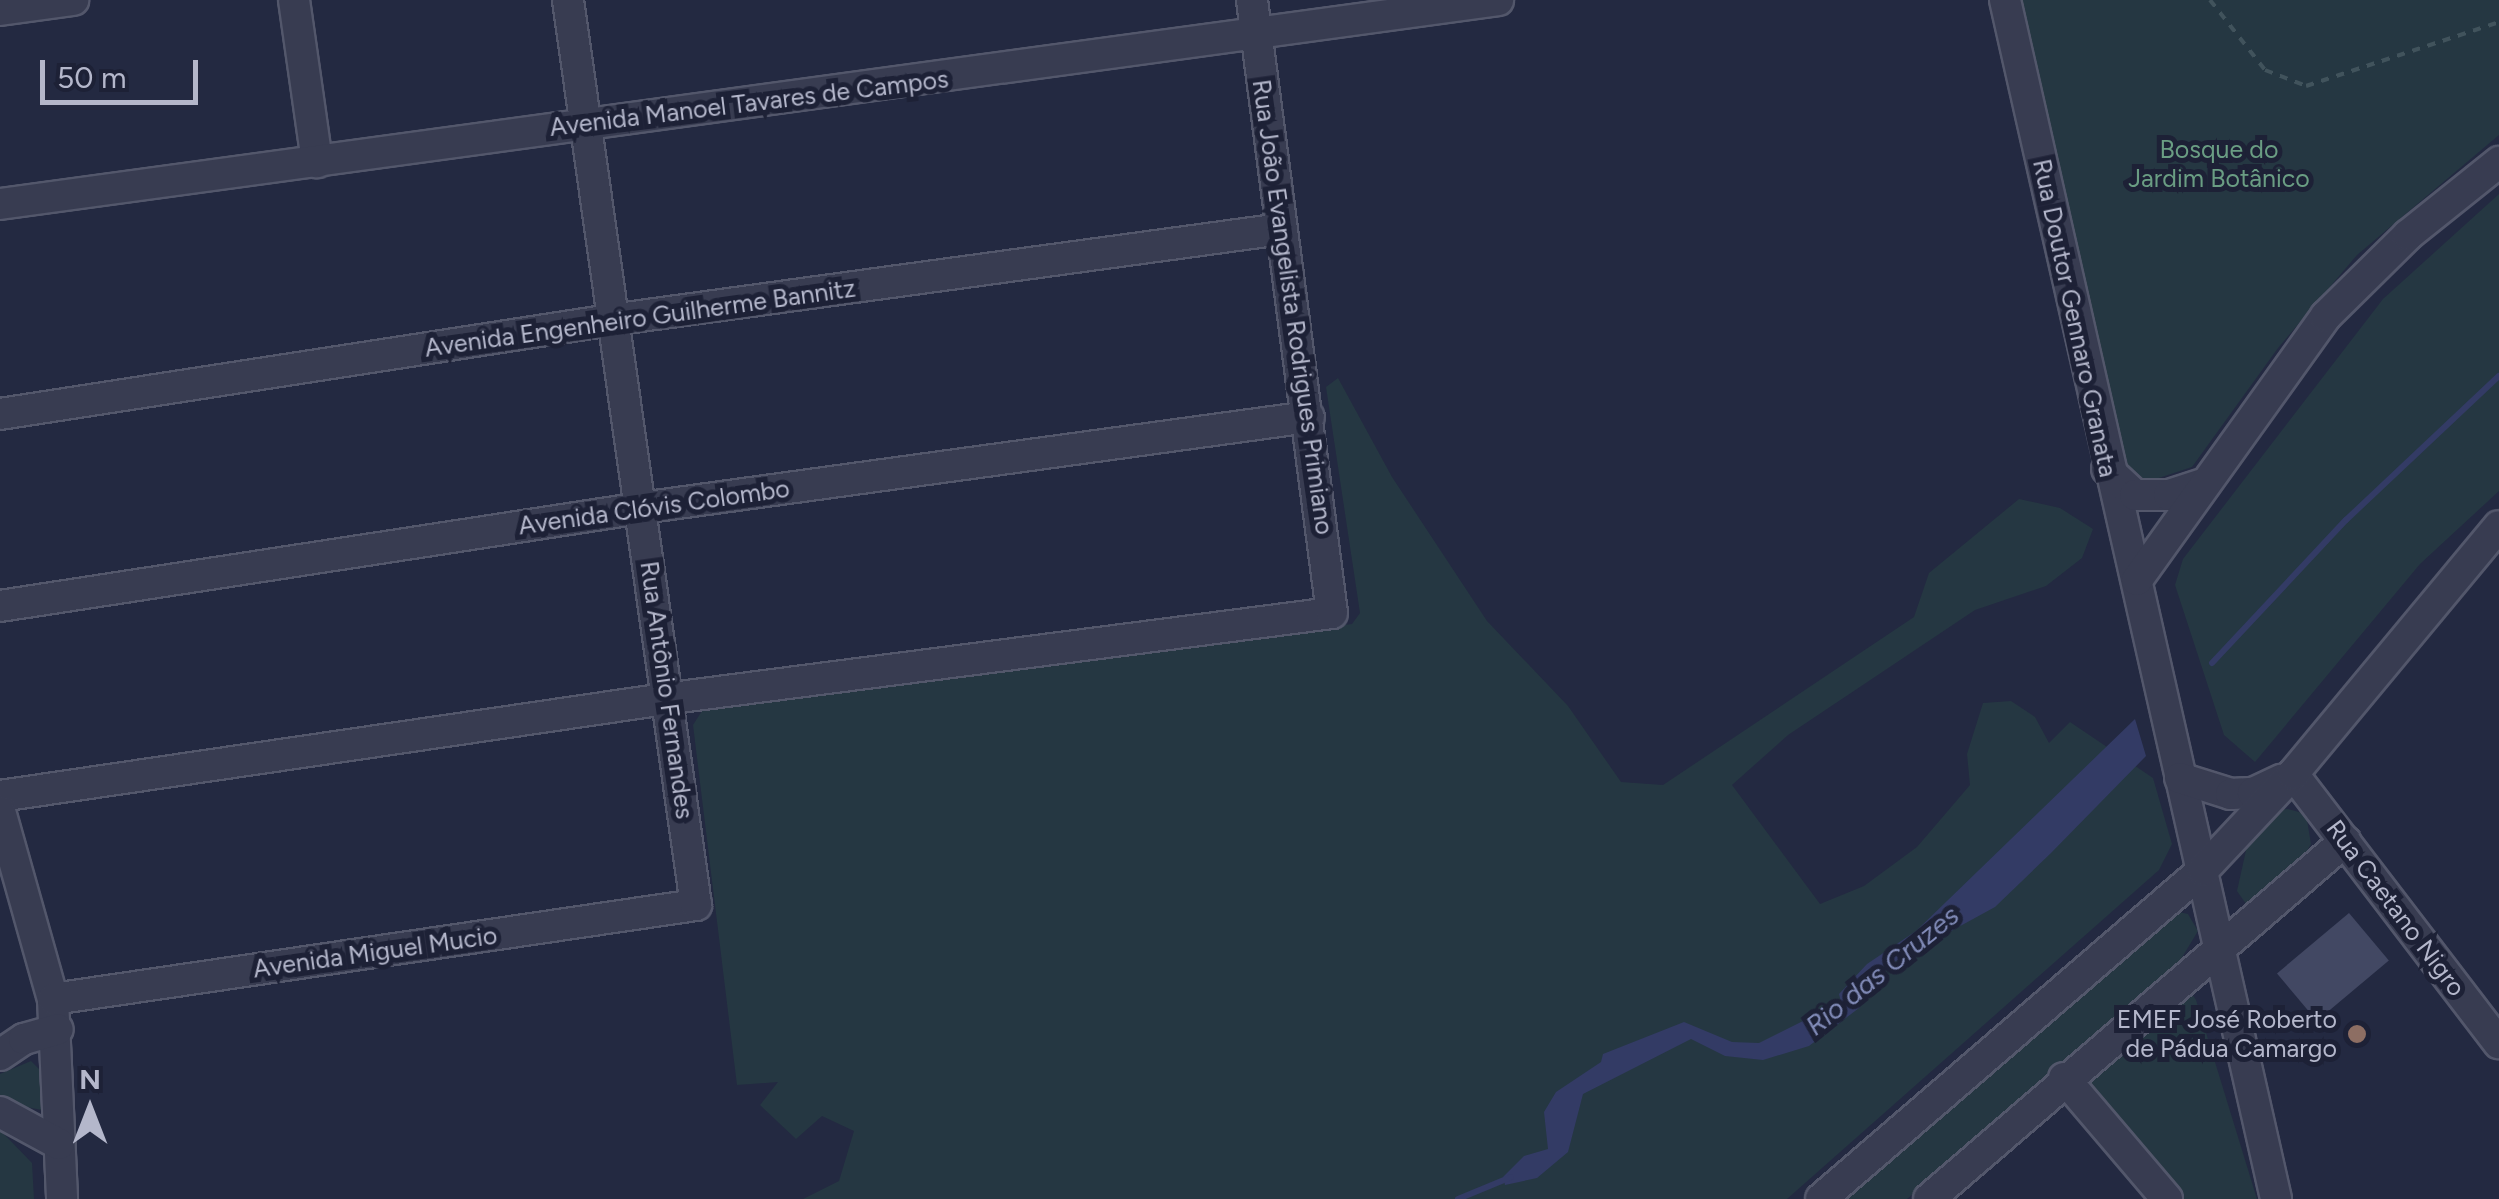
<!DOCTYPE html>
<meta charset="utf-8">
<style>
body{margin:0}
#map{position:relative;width:2499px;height:1199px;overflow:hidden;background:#232941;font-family:Figtree,sans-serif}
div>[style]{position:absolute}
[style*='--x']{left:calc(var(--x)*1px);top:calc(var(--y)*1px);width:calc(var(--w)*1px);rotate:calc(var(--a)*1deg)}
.green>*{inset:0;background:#253742}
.water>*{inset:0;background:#333b65}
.stream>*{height:6px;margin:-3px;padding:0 3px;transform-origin:3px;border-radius:3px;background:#333b65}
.building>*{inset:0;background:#424863;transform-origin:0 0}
.path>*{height:4px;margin-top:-2px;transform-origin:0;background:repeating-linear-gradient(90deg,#41535c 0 8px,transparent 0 16px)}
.roads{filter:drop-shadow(2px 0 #53576b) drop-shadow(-2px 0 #53576b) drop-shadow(0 2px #53576b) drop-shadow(0 -2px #53576b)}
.minor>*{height:30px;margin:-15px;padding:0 15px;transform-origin:15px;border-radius:15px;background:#383c51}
.dots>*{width:28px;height:28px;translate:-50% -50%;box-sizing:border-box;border:5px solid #1d2136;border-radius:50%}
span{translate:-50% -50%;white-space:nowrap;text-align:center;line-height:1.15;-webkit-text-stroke:10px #1d2136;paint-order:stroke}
.street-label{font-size:25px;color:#b4b7cb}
.park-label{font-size:25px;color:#6a9d83}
.poi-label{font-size:25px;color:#b4b7cb}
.right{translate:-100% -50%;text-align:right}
.water-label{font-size:28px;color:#818bb8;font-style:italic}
.north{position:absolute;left:40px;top:1059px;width:100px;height:100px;-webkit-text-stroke:8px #1d2136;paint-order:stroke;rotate:0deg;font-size:28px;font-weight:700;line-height:40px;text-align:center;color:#b4b7cb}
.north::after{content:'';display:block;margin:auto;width:35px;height:45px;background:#b4b7cb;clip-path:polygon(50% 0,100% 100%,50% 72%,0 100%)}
.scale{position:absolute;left:40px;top:60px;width:158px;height:45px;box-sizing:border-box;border:5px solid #b4b7cb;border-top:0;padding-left:12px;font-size:30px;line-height:35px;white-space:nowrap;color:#b4b7cb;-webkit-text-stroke:8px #1d2136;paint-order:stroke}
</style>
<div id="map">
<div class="green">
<div style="clip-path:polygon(2010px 0,2499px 0,2499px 135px,2357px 255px,2278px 348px,2192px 467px,2156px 479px,2126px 477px)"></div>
<div style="clip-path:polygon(2499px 194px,2499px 491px,2420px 564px,2255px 762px,2224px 735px,2175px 585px,2183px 559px,2383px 299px)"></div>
<div style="clip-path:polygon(1338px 378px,1392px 477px,1487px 621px,1568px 706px,1621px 782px,1663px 785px,1914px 617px,1929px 573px,2019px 499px,2060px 508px,2093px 529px,2082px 558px,2046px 586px,1975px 610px,1788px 735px,1732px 785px,1820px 904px,1864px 886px,1917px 847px,1970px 785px,1967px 754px,1983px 703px,2011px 701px,2035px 717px,2049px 743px,2070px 722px,2153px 778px,2172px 844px,2159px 870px,1787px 1199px,803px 1199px,839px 1181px,854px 1131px,822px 1116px,796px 1139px,760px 1105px,778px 1082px,737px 1085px,693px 725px,702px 711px,727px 705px,1352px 624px,1360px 613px,1326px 387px)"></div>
<div style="clip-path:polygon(2288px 809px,2306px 814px,2311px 844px,2302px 860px,2246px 904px,2237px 891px,2247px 846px,2258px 824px,2273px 810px)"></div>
<div style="clip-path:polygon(2174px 911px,2188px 914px,2198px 931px,2178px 964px,1907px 1199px,1837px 1199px)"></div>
<div style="clip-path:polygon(2190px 991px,2196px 1000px,2257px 1199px,2181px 1199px,2087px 1089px,2087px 1075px)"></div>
<div style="clip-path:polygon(31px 1061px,42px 1072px,42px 1110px,0 1102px,0 1074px)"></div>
<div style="clip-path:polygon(0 1130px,32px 1163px,34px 1199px,0 1199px)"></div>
</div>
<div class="water">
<div style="clip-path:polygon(2135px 719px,2146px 756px,2051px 853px,1995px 907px,1889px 965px,1859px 1008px,1809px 1046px,1763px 1060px,1725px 1056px,1691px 1039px,1583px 1094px,1568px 1152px,1537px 1178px,1505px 1185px,1503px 1177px,1524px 1156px,1548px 1149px,1544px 1112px,1556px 1092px,1601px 1062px,1603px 1054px,1684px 1022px,1732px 1042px,1759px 1043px,1841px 1002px,1839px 994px,1867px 964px,1916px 931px)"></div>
</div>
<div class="stream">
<div style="--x:2212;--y:663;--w:196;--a:-46.9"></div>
<div style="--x:2346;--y:520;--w:210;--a:-43.3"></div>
<div style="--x:1458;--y:1199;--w:57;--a:-22.5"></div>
</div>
<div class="building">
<div style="left:2349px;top:913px;width:62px;height:94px;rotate:50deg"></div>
</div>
<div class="path">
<div style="--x:2210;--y:0;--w:89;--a:51.8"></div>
<div style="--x:2265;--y:70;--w:44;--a:21.3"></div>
<div style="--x:2306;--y:86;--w:203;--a:-18.3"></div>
</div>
<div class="roads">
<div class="minor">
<div style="--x:294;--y:0;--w:164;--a:81.9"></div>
<div style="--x:2005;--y:0;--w:1229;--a:77.26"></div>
<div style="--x:0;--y:10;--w:74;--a:-7.8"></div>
<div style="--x:0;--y:204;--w:1512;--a:-7.75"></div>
<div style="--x:0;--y:414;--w:618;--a:-8.75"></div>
<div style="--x:611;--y:320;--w:676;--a:-7.73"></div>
<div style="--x:2107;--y:469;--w:38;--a:43"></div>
<div style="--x:2135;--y:495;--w:34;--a:0"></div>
<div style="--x:2169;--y:495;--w:33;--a:-18"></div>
<div style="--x:2137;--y:580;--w:325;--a:-54.4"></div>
<div style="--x:2326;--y:316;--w:115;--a:-44.6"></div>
<div style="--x:2408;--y:235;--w:117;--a:-38.7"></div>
<div style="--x:0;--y:606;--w:648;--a:-8.69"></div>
<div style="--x:641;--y:508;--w:674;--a:-7.76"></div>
<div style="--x:2293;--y:774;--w:339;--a:52.6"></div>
<div style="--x:2180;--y:778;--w:53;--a:17.4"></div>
<div style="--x:2231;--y:794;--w:22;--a:-3"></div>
<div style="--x:2253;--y:793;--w:31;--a:-25"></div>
<div style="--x:0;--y:796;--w:679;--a:-8.3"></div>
<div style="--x:672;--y:698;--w:665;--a:-7.34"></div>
<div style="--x:1332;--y:613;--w:618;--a:-97.44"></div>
<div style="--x:0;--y:811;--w:195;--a:74.3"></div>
<div style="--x:53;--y:999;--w:200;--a:87.4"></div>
<div style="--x:53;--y:999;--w:650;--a:-8.32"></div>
<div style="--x:696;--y:905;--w:914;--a:-98.05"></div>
<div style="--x:0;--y:1055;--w:29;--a:-34"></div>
<div style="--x:24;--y:1039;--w:35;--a:-16"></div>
<div style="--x:2064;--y:1078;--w:159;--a:49.6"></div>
<div style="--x:0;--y:1112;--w:67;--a:28.5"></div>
<div style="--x:1821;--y:1199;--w:504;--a:-40.74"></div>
<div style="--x:2203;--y:870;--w:132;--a:-46.8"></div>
<div style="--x:2293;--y:774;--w:322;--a:-50.3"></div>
<div style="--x:1929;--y:1199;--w:549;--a:-40.71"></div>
</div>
</div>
<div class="dots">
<div style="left:2357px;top:1034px;background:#8d6e63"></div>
</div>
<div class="street-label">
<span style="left:749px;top:103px;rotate:-7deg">Avenida Manoel Tavares de Campos</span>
<span style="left:1293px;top:307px;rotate:82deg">Rua João Evangelista Rodrigues Primiano</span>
<span style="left:640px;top:318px;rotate:-8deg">Avenida Engenheiro Guilherme Bannitz</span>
<span style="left:2075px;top:318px;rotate:78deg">Rua Doutor Gennaro Granata</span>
<span style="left:654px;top:507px;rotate:-8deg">Avenida Clóvis Colombo</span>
<span style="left:667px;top:690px;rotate:82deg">Rua Antônio Fernandes</span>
<span style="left:2396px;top:908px;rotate:53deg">Rua Caetano Nigro</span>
<span style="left:375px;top:952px;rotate:-8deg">Avenida Miguel Mucio</span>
</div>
<div class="park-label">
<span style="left:2219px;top:164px">Bosque do<br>Jardim Botânico</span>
</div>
<div class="poi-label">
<span class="right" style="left:2337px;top:1034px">EMEF José Roberto<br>de Pádua Camargo</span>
</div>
<div class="water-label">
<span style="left:1882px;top:970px;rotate:-39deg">Rio das Cruzes</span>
</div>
<div class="north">N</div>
<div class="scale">50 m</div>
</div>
